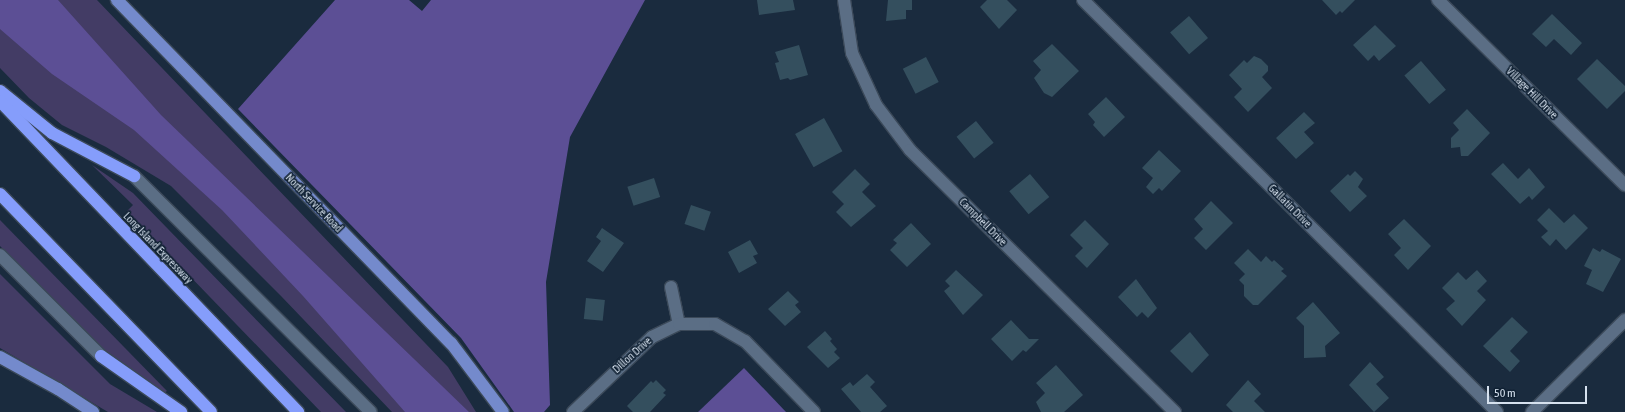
<!DOCTYPE html>
<style>
body{margin:0}
#map{position:relative;width:1625px;height:412px;overflow:hidden;background:#1a2b3e;font-family:"Asap Condensed",sans-serif}
div>[style]{position:absolute}
[style*='--x']{left:calc(var(--x)*1px);top:calc(var(--y)*1px);width:calc(var(--w)*1px);rotate:calc(var(--a)*1deg)}
.green>*{inset:0;background:#433c65}
.forest>*{inset:0;background:#5c4f95}
.building>*{inset:0;background:#344f5e;transform-origin:0 0}
.roads{filter:drop-shadow(1px 0 #3b4959) drop-shadow(-1px 0 #3b4959) drop-shadow(0 1px #3b4959) drop-shadow(0 -1px #3b4959)}
.minor>*{height:12px;margin:-6px;padding:0 6px;transform-origin:6px;border-radius:6px;background:#5b6e85}
.major>*{height:12px;margin:-6px;padding:0 6px;transform-origin:6px;border-radius:6px;background:#748acc}
.highway>*{height:12px;margin:-6px;padding:0 6px;transform-origin:6px;border-radius:6px;background:#859dfb}
span{translate:-50% -50%;white-space:nowrap;text-align:center;line-height:1.15;-webkit-text-stroke:3.5px #102133;paint-order:stroke}
.street-label{font-size:11px;color:#d6e1ee}
.scale{position:absolute;left:1487px;top:386px;width:100px;height:18px;box-sizing:border-box;border:2px solid #d6e1ee;border-top:0;padding-left:5px;font-size:12px;line-height:14px;white-space:nowrap;color:#d6e1ee;-webkit-text-stroke:3px #102133;paint-order:stroke}
</style>
<div id="map">
<div class="green">
<div style="clip-path:polygon(0 0,97px 0,448px 367px,476px 412px,392px 412px,281px 296px,171px 186px,106px 147px,62px 125px,29px 98px,0 68px)"></div>
<div style="clip-path:polygon(92px 165px,133px 193px,346px 412px,321px 412px,127px 211px,133px 205px)"></div>
<div style="clip-path:polygon(0 220px,167px 391px,161px 395px,105px 354px,0 246px)"></div>
<div style="clip-path:polygon(0 274px,110px 384px,157px 412px,108px 412px,0 348px)"></div>
</div>
<div class="forest">
<div style="clip-path:polygon(0 0,58px 0,161px 115px,469px 412px,405px 412px,303px 296px,222px 210px,134px 130px,52px 74px,0 29px)"></div>
<div style="clip-path:polygon(335px 0,409px 0,422px 11px,431px 0,645px 0,570px 137px,546px 282px,550px 405px,544px 412px,514px 412px,461px 338px,238px 109px)"></div>
<div style="clip-path:polygon(744px 368px,786px 412px,698px 412px)"></div>
</div>
<div class="building">
<div style="clip-path:polygon(757px 0,793px 0,795px 10px,759px 15px)"></div>
<div style="clip-path:polygon(888px 0,912px 0,912px 10px,906px 10px,906px 19px,886px 21px)"></div>
<div style="clip-path:polygon(987px 0,1007px 0,1017px 10px,999px 29px,980px 7px)"></div>
<div style="clip-path:polygon(1322px 0,1355px 0,1342px 13px,1340px 11px,1336px 15px)"></div>
<div style="clip-path:polygon(1552px 14px,1582px 43px,1571px 55px,1554px 39px,1546px 47px,1532px 34px)"></div>
<div style="left:1189px;top:16px;width:29px;height:25px;rotate:49deg"></div>
<div style="clip-path:polygon(1375px 25px,1396px 46px,1379px 61px,1374px 55px,1368px 61px,1353px 45px)"></div>
<div style="clip-path:polygon(1052px 44px,1079px 71px,1052px 97px,1044px 93px,1034px 78px,1041px 70px,1033px 61px)"></div>
<div style="clip-path:polygon(799px 45px,808px 75px,790px 80px,788px 78px,780px 80px,775px 63px,779px 62px,775px 52px)"></div>
<div style="clip-path:polygon(1254px 56px,1261px 59px,1268px 66px,1268px 71px,1262px 77px,1272px 88px,1248px 112px,1234px 97px,1242px 89px,1229px 75px,1244px 60px,1247px 63px)"></div>
<div style="left:926px;top:57px;width:28px;height:26px;rotate:63deg"></div>
<div style="clip-path:polygon(1597px 59px,1625px 86px,1625px 91px,1607px 109px,1577px 79px)"></div>
<div style="left:1421px;top:61px;width:38px;height:22px;rotate:49deg"></div>
<div style="clip-path:polygon(1106px 97px,1125px 117px,1104px 137px,1093px 125px,1095px 122px,1088px 114px)"></div>
<div style="clip-path:polygon(1467px 109px,1490px 133px,1468px 156px,1461px 156px,1460px 147px,1451px 148px,1451px 138px,1459px 130px,1453px 123px)"></div>
<div style="clip-path:polygon(1304px 112px,1315px 123px,1304px 132px,1314px 143px,1296px 159px,1276px 138px)"></div>
<div style="left:824px;top:118px;width:38px;height:33px;rotate:61deg"></div>
<div style="left:976px;top:121px;width:28px;height:25px;rotate:51deg"></div>
<div style="clip-path:polygon(1159px 150px,1181px 171px,1162px 191px,1159px 188px,1153px 194px,1146px 187px,1153px 178px,1142px 168px)"></div>
<div style="clip-path:polygon(1503px 163px,1518px 179px,1529px 168px,1545px 187px,1532px 200px,1529px 196px,1520px 204px,1491px 174px)"></div>
<div style="clip-path:polygon(855px 169px,870px 184px,862px 192px,876px 206px,851px 227px,836px 212px,844px 204px,832px 192px)"></div>
<div style="clip-path:polygon(1355px 171px,1363px 179px,1358px 187px,1367px 196px,1350px 212px,1330px 191px,1348px 174px,1350px 176px)"></div>
<div style="left:1030px;top:174px;width:30px;height:27px;rotate:50deg"></div>
<div style="left:654px;top:178px;width:20px;height:28px;rotate:72deg"></div>
<div style="clip-path:polygon(1211px 201px,1233px 223px,1206px 250px,1194px 238px,1203px 229px,1194px 219px)"></div>
<div style="left:691px;top:205px;width:21px;height:20px;rotate:19deg"></div>
<div style="clip-path:polygon(1549px 208px,1564px 223px,1574px 214px,1588px 228px,1566px 250px,1556px 239px,1550px 246px,1541px 237px,1548px 231px,1537px 220px)"></div>
<div style="clip-path:polygon(1404px 219px,1431px 246px,1408px 270px,1394px 255px,1401px 248px,1388px 234px)"></div>
<div style="clip-path:polygon(1085px 220px,1109px 244px,1087px 268px,1075px 256px,1083px 248px,1070px 235px)"></div>
<div style="clip-path:polygon(911px 223px,931px 244px,907px 267px,890px 250px,897px 243px,893px 240px)"></div>
<div style="clip-path:polygon(602px 228px,624px 243px,603px 272px,587px 261px,601px 241px,596px 237px)"></div>
<div style="clip-path:polygon(750px 240px,758px 254px,753px 256px,757px 263px,739px 273px,728px 252px)"></div>
<div style="clip-path:polygon(1593px 248px,1600px 252px,1602px 249px,1621px 259px,1603px 292px,1586px 284px,1592px 270px,1584px 266px)"></div>
<div style="clip-path:polygon(1248px 249px,1261px 262px,1266px 256px,1272px 262px,1274px 260px,1284px 269px,1281px 271px,1287px 276px,1258px 305px,1253px 305px,1244px 296px,1244px 285px,1239px 280px,1245px 274px,1234px 263px)"></div>
<div style="clip-path:polygon(956px 270px,983px 295px,963px 315px,944px 291px,950px 286px,945px 281px)"></div>
<div style="clip-path:polygon(1477px 270px,1487px 281px,1477px 291px,1486px 300px,1462px 326px,1446px 309px,1455px 301px,1442px 288px,1458px 272px,1466px 280px)"></div>
<div style="clip-path:polygon(1136px 279px,1157px 308px,1148px 318px,1142px 312px,1137px 317px,1118px 297px)"></div>
<div style="clip-path:polygon(788px 291px,799px 302px,795px 305px,801px 312px,785px 326px,768px 309px)"></div>
<div style="left:586px;top:298px;width:19px;height:21px;rotate:6deg"></div>
<div style="clip-path:polygon(1313px 302px,1340px 333px,1325px 346px,1326px 357px,1304px 358px,1304px 326px,1296px 318px)"></div>
<div style="clip-path:polygon(1512px 317px,1528px 332px,1510px 351px,1520px 361px,1510px 372px,1483px 346px)"></div>
<div style="clip-path:polygon(1011px 320px,1029px 339px,1039px 339px,1026px 352px,1023px 350px,1012px 361px,991px 339px)"></div>
<div style="clip-path:polygon(825px 331px,832px 339px,830px 341px,837px 349px,834px 352px,840px 358px,828px 368px,807px 347px)"></div>
<div style="clip-path:polygon(1190px 332px,1209px 355px,1192px 373px,1170px 351px)"></div>
<div style="clip-path:polygon(1370px 362px,1384px 377px,1376px 384px,1389px 398px,1374px 412px,1349px 385px)"></div>
<div style="clip-path:polygon(1056px 365px,1083px 395px,1064px 412px,1041px 412px,1036px 402px,1045px 393px,1036px 383px)"></div>
<div style="clip-path:polygon(867px 374px,875px 382px,870px 387px,887px 406px,880px 412px,861px 412px,841px 389px,850px 382px,853px 386px)"></div>
<div style="clip-path:polygon(656px 380px,666px 390px,663px 393px,666px 395px,650px 412px,633px 412px,627px 406px,651px 381px,653px 383px)"></div>
<div style="clip-path:polygon(1248px 380px,1261px 394px,1254px 401px,1265px 412px,1233px 412px,1226px 405px)"></div>
</div>
<div class="roads">
<div class="minor">
<div style="--x:844;--y:0;--w:54;--a:81.4"></div>
<div style="--x:852;--y:53;--w:57;--a:65.2"></div>
<div style="--x:876;--y:105;--w:56;--a:52.9"></div>
<div style="--x:910;--y:150;--w:373;--a:44.7"></div>
<div style="--x:1083;--y:0;--w:584;--a:44.86"></div>
<div style="--x:1438;--y:0;--w:263;--a:44.7"></div>
<div style="--x:134;--y:176;--w:334;--a:44.9"></div>
<div style="--x:0;--y:255;--w:143;--a:45"></div>
<div style="--x:671;--y:287;--w:38;--a:78"></div>
<div style="--x:573;--y:412;--w:109;--a:-43.5"></div>
<div style="--x:652;--y:337;--w:30;--a:-26"></div>
<div style="--x:679;--y:324;--w:36;--a:0"></div>
<div style="--x:715;--y:324;--w:34;--a:30"></div>
<div style="--x:745;--y:341;--w:99;--a:45.8"></div>
<div style="--x:1532;--y:412;--w:131;--a:-44.7"></div>
</div>
<div class="major">
<div style="--x:117;--y:0;--w:479;--a:45.8"></div>
<div style="--x:451;--y:343;--w:86;--a:53"></div>
<div style="--x:0;--y:357;--w:66;--a:28.9"></div>
<div style="--x:58;--y:389;--w:42;--a:33.3"></div>
</div>
<div class="highway">
<div style="--x:0;--y:91;--w:67;--a:38.9"></div>
<div style="--x:52;--y:133;--w:93;--a:27.7"></div>
<div style="--x:0;--y:101;--w:431;--a:46.2"></div>
<div style="--x:0;--y:194;--w:303;--a:45.9"></div>
<div style="--x:101;--y:356;--w:98;--a:35"></div>
</div>
</div>
<div class="street-label">
<span style="left:1532px;top:93px;rotate:45deg">Village Hill Drive</span>
<span style="left:314px;top:203px;rotate:46deg">North Service Road</span>
<span style="left:1290px;top:206px;rotate:45deg">Gallatin Drive</span>
<span style="left:983px;top:222px;rotate:45deg">Campbell Drive</span>
<span style="left:158px;top:248px;rotate:46deg">Long Island Expressway</span>
<span style="left:632px;top:355px;rotate:-42deg">Dillon Drive</span>
</div>
<div class="scale">50 m</div>
</div>
